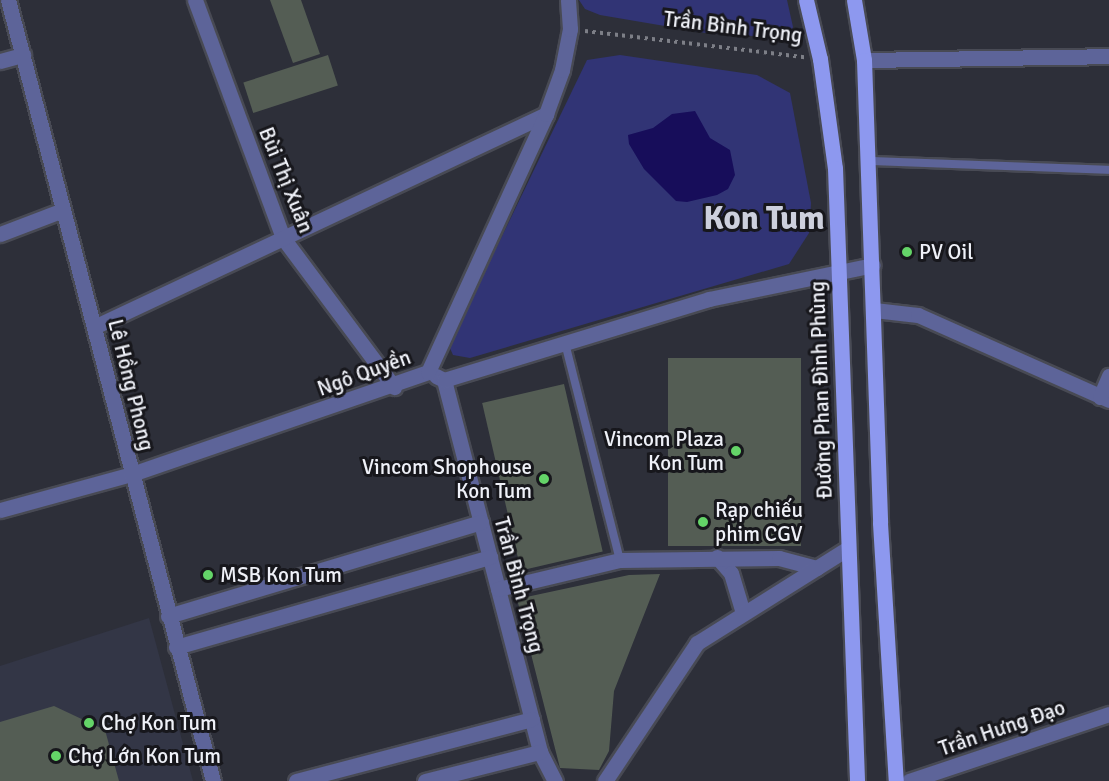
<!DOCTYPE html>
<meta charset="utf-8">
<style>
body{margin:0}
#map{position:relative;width:1109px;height:781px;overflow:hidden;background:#2d2f39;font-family:Signika,sans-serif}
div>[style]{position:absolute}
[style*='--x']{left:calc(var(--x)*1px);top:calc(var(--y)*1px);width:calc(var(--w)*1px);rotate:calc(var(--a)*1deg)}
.built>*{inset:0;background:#333646}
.green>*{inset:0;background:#313475}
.water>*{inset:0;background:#170d5a}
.building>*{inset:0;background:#545d54;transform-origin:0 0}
.path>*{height:4px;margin-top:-2px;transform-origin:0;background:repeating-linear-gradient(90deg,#7d7f87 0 3px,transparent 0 7.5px)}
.roads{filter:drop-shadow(2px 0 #484a54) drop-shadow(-2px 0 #484a54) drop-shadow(0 2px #484a54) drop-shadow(0 -2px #484a54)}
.service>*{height:8px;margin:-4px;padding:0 4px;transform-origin:4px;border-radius:4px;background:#5d6499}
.minor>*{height:15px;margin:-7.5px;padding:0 7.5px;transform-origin:7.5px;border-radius:7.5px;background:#5d6499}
.tertiary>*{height:15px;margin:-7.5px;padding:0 7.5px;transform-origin:7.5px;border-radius:7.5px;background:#5d6499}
.primary>*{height:15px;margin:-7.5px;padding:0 7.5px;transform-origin:7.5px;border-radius:7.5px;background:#8d98ef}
.dots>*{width:16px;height:16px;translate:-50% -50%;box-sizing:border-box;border:3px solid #17171c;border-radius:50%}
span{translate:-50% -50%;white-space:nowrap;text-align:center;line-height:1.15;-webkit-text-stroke:6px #17171c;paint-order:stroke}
.street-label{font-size:21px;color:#eff1f8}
.poi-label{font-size:21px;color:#eff1f8}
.left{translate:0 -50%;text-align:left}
.right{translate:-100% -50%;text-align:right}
.town-label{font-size:33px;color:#cdd0dd;font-weight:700}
</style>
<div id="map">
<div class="built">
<div style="clip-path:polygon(149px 618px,193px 781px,0 781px,0 666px)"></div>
</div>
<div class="green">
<div style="clip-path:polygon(579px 0,787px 0,793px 27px,788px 37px,781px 38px,706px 33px,600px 15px,585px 9px)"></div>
<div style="clip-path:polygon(620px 55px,757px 75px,790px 93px,811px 203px,809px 233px,789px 264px,470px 358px,453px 355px,449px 346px,587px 60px)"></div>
</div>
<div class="water">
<div style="clip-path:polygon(695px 111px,710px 138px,730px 150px,735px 175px,728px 189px,717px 195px,687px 202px,676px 201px,644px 169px,629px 144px,628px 135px,653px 128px,672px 114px)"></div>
</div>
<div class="building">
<div style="clip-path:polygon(270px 0,301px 0,320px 54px,293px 63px)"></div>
<div style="left:328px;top:55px;width:32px;height:89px;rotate:72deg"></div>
<div style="left:668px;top:358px;width:133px;height:188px"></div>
<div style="left:564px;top:384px;width:172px;height:84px;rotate:77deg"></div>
<div style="clip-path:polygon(660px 574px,614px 691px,609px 751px,599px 770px,560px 768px,517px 599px,629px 575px)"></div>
<div style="clip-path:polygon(54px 706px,105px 730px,119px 781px,0 781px,0 722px)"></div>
</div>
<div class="path">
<div style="--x:585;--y:31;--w:221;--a:6.8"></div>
</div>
<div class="roads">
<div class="service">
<div style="--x:869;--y:161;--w:240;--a:2.1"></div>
<div style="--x:565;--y:343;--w:224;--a:75.8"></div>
</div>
<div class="minor">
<div style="--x:195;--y:0;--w:254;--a:69.7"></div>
<div style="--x:283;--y:238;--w:186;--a:53.3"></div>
<div style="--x:864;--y:60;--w:245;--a:-0.9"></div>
<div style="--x:0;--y:61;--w:24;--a:-15"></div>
<div style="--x:0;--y:234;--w:67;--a:-20.9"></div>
<div style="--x:874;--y:310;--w:44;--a:6.5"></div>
<div style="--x:918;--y:315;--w:209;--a:24"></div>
<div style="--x:94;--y:327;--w:500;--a:-25.2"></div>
<div style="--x:436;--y:376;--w:9;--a:27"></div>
<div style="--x:444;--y:380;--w:384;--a:75.5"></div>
<div style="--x:540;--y:752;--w:33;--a:63"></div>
<div style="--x:444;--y:380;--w:277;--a:-17"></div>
<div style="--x:709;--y:299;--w:167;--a:-11.7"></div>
<div style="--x:1100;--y:397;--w:23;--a:-67"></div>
<div style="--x:0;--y:510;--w:137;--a:-15.3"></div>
<div style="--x:132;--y:474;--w:313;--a:-19"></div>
<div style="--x:428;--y:372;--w:284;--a:-65.4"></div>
<div style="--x:546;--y:114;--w:47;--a:-70"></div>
<div style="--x:562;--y:70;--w:42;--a:-79"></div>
<div style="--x:570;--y:29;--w:29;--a:-94"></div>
<div style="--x:717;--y:557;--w:21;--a:49"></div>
<div style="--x:731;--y:573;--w:42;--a:73.3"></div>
<div style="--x:498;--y:589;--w:125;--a:-13.4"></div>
<div style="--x:620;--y:560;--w:159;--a:-0.7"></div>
<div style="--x:779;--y:558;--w:39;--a:15"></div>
<div style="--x:168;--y:616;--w:327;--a:-16.7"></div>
<div style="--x:176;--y:647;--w:327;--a:-16"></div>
<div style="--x:296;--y:781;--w:244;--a:-14.7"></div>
<div style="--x:425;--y:781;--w:119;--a:-14.2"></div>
<div style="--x:605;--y:781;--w:166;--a:-56.3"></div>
<div style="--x:697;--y:643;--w:177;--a:-32.1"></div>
</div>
<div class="tertiary">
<div style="--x:8;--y:0;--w:807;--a:75.29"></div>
<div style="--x:909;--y:781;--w:211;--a:-18.5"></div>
</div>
<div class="primary">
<div style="--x:806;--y:0;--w:61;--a:76.7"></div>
<div style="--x:820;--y:59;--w:110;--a:82.2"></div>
<div style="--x:835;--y:168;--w:613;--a:87.94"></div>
<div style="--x:854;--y:0;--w:61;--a:80.5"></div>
<div style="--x:864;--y:60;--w:463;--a:88"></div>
<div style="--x:880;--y:523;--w:258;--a:86.5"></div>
</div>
</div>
<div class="dots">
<div style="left:907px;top:252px;background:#64d468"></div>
<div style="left:736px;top:451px;background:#64d468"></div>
<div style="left:544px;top:479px;background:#64d468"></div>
<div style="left:703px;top:522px;background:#64d468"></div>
<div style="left:208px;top:575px;background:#64d468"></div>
<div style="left:89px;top:723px;background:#64d468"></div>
<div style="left:56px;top:756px;background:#64d468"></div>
</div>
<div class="street-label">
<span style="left:733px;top:27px;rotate:7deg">Trần Bình Trọng</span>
<span style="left:286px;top:180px;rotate:68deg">Bùi Thị Xuân</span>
<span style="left:364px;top:373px;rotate:-20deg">Ngô Quyền</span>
<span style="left:131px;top:385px;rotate:76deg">Lê Hồng Phong</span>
<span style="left:821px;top:390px;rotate:-92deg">Đường Phan Đình Phùng</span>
<span style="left:519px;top:585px;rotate:75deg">Trần Bình Trọng</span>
<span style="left:1002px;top:728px;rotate:-19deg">Trần Hưng Đạo</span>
</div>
<div class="poi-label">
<span class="left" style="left:919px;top:252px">PV Oil</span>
<span class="right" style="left:724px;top:451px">Vincom Plaza<br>Kon Tum</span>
<span class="right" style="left:532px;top:479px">Vincom Shophouse<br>Kon Tum</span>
<span class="left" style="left:715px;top:522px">Rạp chiếu<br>phim CGV</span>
<span class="left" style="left:220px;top:575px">MSB Kon Tum</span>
<span class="left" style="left:101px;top:723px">Chợ Kon Tum</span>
<span class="left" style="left:68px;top:756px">Chợ Lớn Kon Tum</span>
</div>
<div class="town-label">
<span style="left:764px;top:219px">Kon Tum</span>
</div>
</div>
